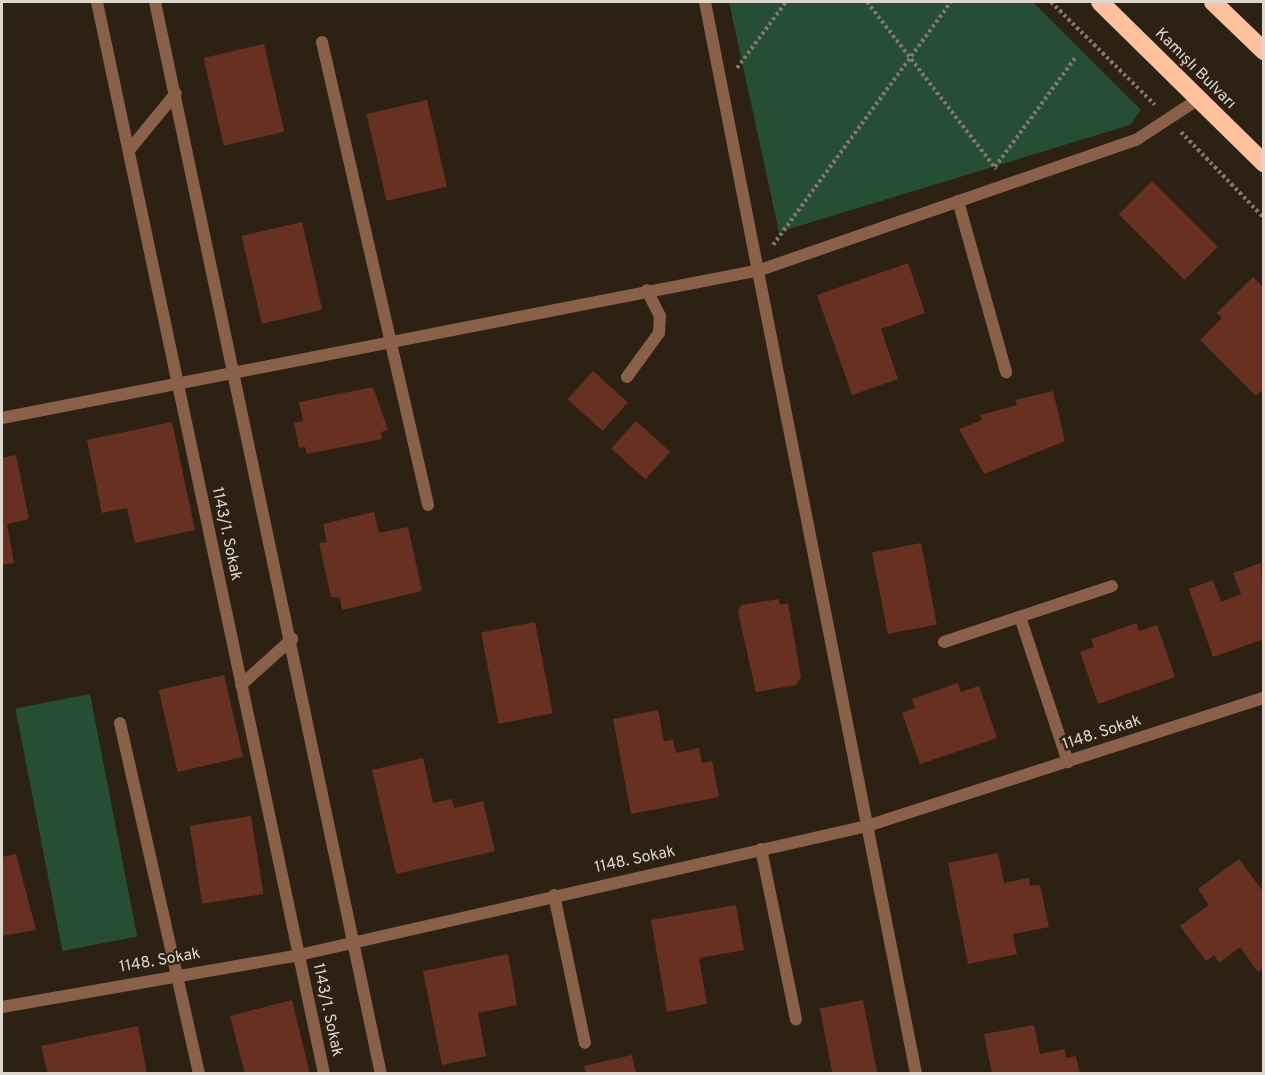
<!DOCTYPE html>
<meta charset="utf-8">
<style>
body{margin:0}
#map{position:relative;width:1265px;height:1075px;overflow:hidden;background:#2d2113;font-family:Overpass,sans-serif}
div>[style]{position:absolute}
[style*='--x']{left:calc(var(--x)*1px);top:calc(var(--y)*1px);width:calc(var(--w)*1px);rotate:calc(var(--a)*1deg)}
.green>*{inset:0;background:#254e34;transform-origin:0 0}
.building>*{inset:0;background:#683021;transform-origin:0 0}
.path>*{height:4px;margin-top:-2px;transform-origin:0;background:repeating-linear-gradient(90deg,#82786d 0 3px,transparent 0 6px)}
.lane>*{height:12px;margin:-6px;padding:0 6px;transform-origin:6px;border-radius:6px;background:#8a6049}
.street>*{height:12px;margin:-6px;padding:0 6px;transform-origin:6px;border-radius:6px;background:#8a6049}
.highway>*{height:18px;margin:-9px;padding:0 9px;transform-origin:9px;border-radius:9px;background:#ffc09d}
span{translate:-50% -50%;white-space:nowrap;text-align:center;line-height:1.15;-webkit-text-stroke:4.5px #2d2113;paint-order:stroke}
.street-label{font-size:16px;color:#dfd7ce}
.frame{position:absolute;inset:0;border:3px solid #dfd7ce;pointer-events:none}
</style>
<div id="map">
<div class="green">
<div style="clip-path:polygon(729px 2px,1033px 2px,1141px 110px,1130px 125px,779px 232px)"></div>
<div style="left:90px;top:694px;width:247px;height:76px;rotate:79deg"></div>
</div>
<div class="building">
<div style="left:264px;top:44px;width:90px;height:62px;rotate:77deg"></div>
<div style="left:427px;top:100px;width:89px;height:62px;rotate:77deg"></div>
<div style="left:1152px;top:181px;width:93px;height:47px;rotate:45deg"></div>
<div style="left:302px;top:222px;width:90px;height:62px;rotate:77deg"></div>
<div style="clip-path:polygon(908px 263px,925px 313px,881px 329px,898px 379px,852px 395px,817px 295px)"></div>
<div style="clip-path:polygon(1253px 277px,1264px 288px,1264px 388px,1256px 396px,1200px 340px,1222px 318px,1217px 313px)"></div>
<div style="left:593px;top:371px;width:47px;height:38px;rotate:42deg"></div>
<div style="clip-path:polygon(373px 387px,388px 430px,381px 432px,382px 439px,307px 454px,305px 447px,299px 448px,294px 423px,303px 421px,299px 402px)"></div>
<div style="clip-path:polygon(1053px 391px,1065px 441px,984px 474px,959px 429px,982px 420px,980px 415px,1017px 405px,1015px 400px)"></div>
<div style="left:636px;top:421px;width:46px;height:37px;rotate:42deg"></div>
<div style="clip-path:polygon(172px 422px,195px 530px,135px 543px,127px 508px,102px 513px,87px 440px)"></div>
<div style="clip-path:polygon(16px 455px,29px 519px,7px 524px,14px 563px,2px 565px,2px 458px)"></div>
<div style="clip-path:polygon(374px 512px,379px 533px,408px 527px,422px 591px,342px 610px,340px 598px,331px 597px,319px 543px,327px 542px,323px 524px)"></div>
<div style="left:921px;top:543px;width:83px;height:50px;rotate:79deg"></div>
<div style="clip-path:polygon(1261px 563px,1264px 639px,1213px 657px,1189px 589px,1213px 580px,1221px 602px,1241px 594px,1233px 573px)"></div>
<div style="clip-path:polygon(779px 599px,780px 605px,788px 603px,801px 678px,796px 685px,756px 692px,738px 612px,741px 605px)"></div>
<div style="left:535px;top:622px;width:93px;height:55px;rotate:79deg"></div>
<div style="clip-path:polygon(1137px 623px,1139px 631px,1157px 625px,1175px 677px,1098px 704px,1080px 652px,1094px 647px,1091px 639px)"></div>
<div style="left:224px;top:675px;width:84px;height:67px;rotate:77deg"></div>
<div style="clip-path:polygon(958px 683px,961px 692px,979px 686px,997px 738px,920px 764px,902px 713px,915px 708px,912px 699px)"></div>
<div style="clip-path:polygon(658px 710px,664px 741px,673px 740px,676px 753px,699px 748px,702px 763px,712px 761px,719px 797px,631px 814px,613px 719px)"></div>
<div style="clip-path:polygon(423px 758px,433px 803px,452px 799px,454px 808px,483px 801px,495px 851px,396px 874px,372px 770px)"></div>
<div style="left:251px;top:816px;width:79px;height:62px;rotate:81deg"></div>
<div style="clip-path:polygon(998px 853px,1004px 883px,1029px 878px,1030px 886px,1040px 885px,1049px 927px,1013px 934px,1017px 954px,968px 964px,948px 863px)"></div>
<div style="clip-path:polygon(16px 854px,36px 930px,2px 936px,2px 857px)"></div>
<div style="clip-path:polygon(1239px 859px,1264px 893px,1264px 967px,1258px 972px,1240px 947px,1219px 963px,1214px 955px,1206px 961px,1180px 926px,1209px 905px,1198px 889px)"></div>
<div style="clip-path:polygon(736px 905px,744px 950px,699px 958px,707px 1004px,667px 1012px,651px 920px)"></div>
<div style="clip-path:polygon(508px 954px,517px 1005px,478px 1013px,486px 1056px,442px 1065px,423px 971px)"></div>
<div style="clip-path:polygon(292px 1000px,310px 1074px,245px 1074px,230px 1016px)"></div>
<div style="left:863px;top:1000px;width:76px;height:44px;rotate:79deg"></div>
<div style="clip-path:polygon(1034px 1025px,1040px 1054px,1065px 1049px,1066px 1058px,1076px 1056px,1080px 1074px,992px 1074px,984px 1034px)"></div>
<div style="clip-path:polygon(138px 1026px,147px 1074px,48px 1074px,41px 1046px)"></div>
<div style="clip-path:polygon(632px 1055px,636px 1074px,586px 1074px,584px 1066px)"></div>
</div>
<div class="path">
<div style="--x:867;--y:2;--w:211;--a:52.3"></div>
<div style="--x:1051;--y:2;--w:146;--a:44.7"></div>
<div style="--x:737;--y:68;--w:82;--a:-53.4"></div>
<div style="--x:1181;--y:132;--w:120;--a:46"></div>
<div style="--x:995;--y:167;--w:135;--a:-53.7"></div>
<div style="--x:773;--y:245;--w:301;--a:-53.8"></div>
</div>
<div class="lane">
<div style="--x:322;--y:42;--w:475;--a:77.1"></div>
<div style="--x:958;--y:201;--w:178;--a:74.3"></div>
<div style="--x:627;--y:377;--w:54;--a:-54"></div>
<div style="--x:659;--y:333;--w:17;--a:-87"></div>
<div style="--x:660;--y:316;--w:29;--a:-117"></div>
<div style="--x:1020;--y:617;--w:153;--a:71.7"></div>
<div style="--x:944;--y:642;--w:177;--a:-18.4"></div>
<div style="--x:120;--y:723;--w:360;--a:77.3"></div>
<div style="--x:761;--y:849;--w:174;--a:78.4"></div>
<div style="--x:554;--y:895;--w:151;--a:78.2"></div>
</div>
<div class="street">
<div style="--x:97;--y:2;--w:1096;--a:78.04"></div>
<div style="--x:155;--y:2;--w:1096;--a:78.1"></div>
<div style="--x:705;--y:2;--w:1093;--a:78.86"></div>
<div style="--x:130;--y:149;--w:72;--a:-50.6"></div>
<div style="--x:2;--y:418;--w:772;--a:-11.05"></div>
<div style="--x:760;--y:270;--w:398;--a:-19.1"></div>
<div style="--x:1136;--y:140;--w:73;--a:-33.3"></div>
<div style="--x:241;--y:685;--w:69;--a:-42"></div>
<div style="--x:2;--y:1007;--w:302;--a:-9.9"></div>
<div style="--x:299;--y:955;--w:582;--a:-12.8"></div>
<div style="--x:867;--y:826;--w:417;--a:-17.9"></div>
</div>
<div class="highway">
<div style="--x:1100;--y:2;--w:230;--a:44.5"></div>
<div style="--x:1213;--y:2;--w:71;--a:43.9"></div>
</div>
<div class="street-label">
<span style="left:1195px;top:69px;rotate:45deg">Kamışlı Bulvarı</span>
<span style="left:226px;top:534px;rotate:78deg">1143/1. Sokak</span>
<span style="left:1102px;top:733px;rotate:-18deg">1148. Sokak</span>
<span style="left:635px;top:860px;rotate:-12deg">1148. Sokak</span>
<span style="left:160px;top:961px;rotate:-10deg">1148. Sokak</span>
<span style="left:327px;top:1010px;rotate:78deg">1143/1. Sokak</span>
</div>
<div class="frame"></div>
</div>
